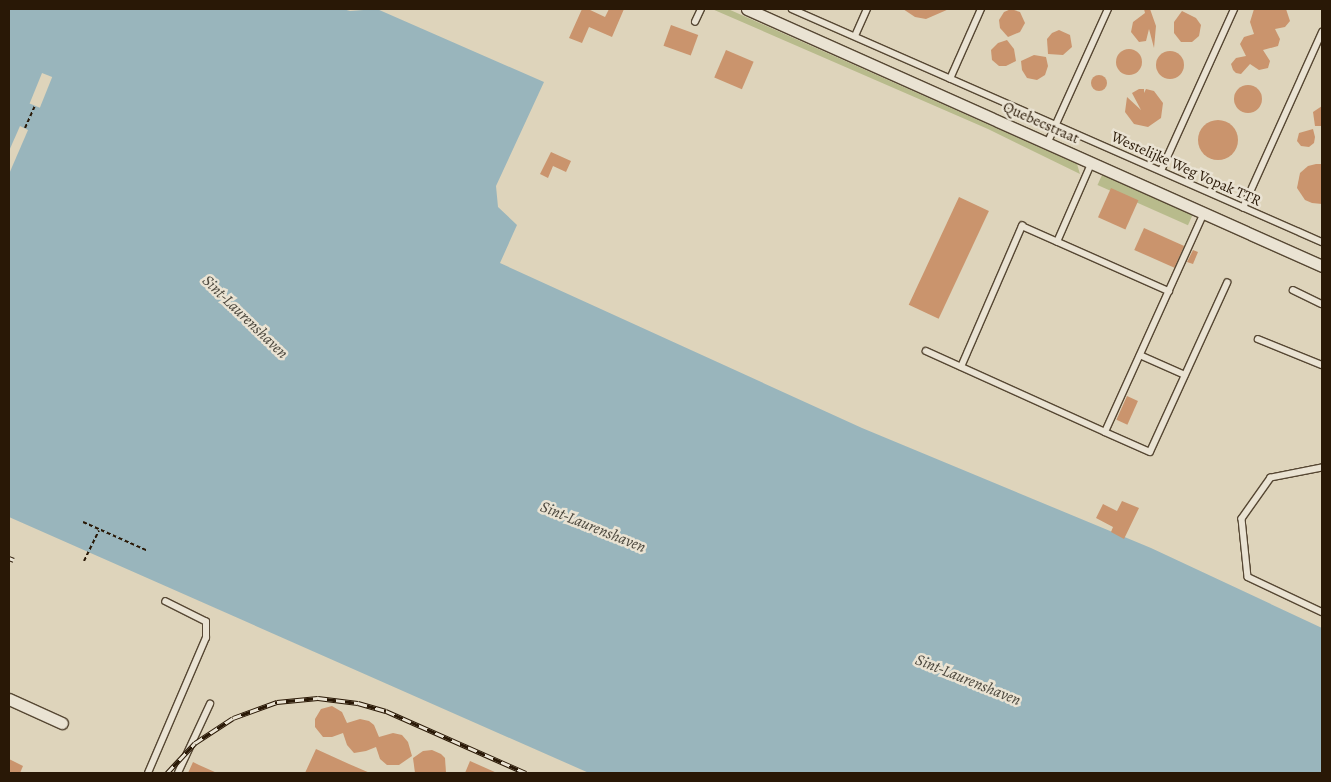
<!DOCTYPE html>
<style>
body{margin:0}
#map{position:relative;width:1331px;height:782px;overflow:hidden;background:#ded4bb;font-family:Alegreya,serif}
div>[style]{position:absolute}
[style*='--x']{left:calc(var(--x)*1px);top:calc(var(--y)*1px);width:calc(var(--w)*1px);rotate:calc(var(--a)*1deg)}
.green>*{inset:0;background:#b8bb8c;transform-origin:0 0}
.water>*{inset:0;background:#99b5bc}
.pier>*{inset:0;background:#ded4bb;transform-origin:0 0}
.building>*{inset:0;background:#ca946d;transform-origin:0 0}
.round{border-radius:50%}
.path>*{height:2px;margin-top:-1px;transform-origin:0;background:repeating-linear-gradient(90deg,#291806 0 4px,transparent 0 6.5px)}
.roads{filter:drop-shadow(1px 0 #564733) drop-shadow(-1px 0 #564733) drop-shadow(0 1px #564733) drop-shadow(0 -1px #564733)}
.lane>*{height:5.5px;margin:-2.75px;padding:0 2.75px;transform-origin:2.75px;border-radius:2.75px;background:#eae3d3}
.street>*{height:11px;margin:-5.5px;padding:0 5.5px;transform-origin:5.5px;border-radius:5.5px;background:#eae3d3}
.rail>*{height:5px;margin-top:-2.5px;transform-origin:0;background:repeating-linear-gradient(90deg,#eae3d3 0 9px,#291806 0 18px);box-sizing:border-box;border-block:1px solid #291806}
span{translate:-50% -50%;white-space:nowrap;text-align:center;line-height:1.15;-webkit-text-stroke:5px #eae3d3;paint-order:stroke}
.street-label{font-size:15px;color:#291806}
.water-label{font-size:16px;color:#4b473d;font-style:italic}
.frame{position:absolute;inset:0;border:10px solid #291806;pointer-events:none}
</style>
<div id="map">
<div class="green">
<div style="clip-path:polygon(712px 9px,728px 9px,1077px 164px,1080px 174px,988px 129px)"></div>
<div style="left:1102px;top:175px;width:99px;height:11px;rotate:24deg"></div>
</div>
<div class="water">
<div style="clip-path:polygon(9px 9px,343px 9px,350px 11px,377px 9px,544px 82px,496px 186px,498px 207px,517px 225px,500px 263px,862px 428px,1151px 548px,1322px 628px,1322px 773px,589px 773px,9px 517px)"></div>
</div>
<div class="pier">
<div style="left:42px;top:73px;width:11px;height:33px;rotate:22deg"></div>
<div style="clip-path:polygon(20px 126px,28px 130px,9px 174px,9px 151px)"></div>
</div>
<div class="building">
<div style="clip-path:polygon(582px 9px,588px 9px,605px 17px,609px 9px,624px 9px,612px 37px,589px 27px,582px 43px,569px 38px)"></div>
<div style="clip-path:polygon(903px 9px,949px 9px,926px 19px,915px 17px)"></div>
<div style="clip-path:polygon(1011px 9px,1020px 12px,1025px 23px,1020px 32px,1008px 37px,1000px 28px,999px 20px,1004px 12px)"></div>
<div style="clip-path:polygon(1144px 9px,1150px 9px,1156px 26px,1154px 48px,1149px 29px,1146px 41px,1139px 42px,1131px 32px,1133px 22px,1145px 13px)"></div>
<div style="clip-path:polygon(1254px 9px,1286px 9px,1290px 21px,1285px 27px,1275px 29px,1280px 39px,1278px 46px,1263px 50px,1270px 61px,1268px 68px,1259px 70px,1250px 64px,1241px 74px,1236px 73px,1233px 70px,1231px 64px,1236px 58px,1246px 56px,1240px 44px,1244px 37px,1254px 34px,1250px 22px)"></div>
<div style="clip-path:polygon(1182px 11px,1196px 18px,1201px 25px,1199px 36px,1192px 42px,1181px 42px,1174px 33px,1174px 22px)"></div>
<div style="left:671px;top:25px;width:29px;height:22px;rotate:20deg"></div>
<div style="clip-path:polygon(1059px 30px,1070px 35px,1072px 47px,1063px 55px,1048px 54px,1047px 39px,1052px 33px)"></div>
<div style="clip-path:polygon(1007px 40px,1014px 49px,1016px 61px,1006px 66px,999px 66px,992px 60px,991px 50px,998px 43px)"></div>
<div class="round" style="left:1116px;top:49px;width:26px;height:26px"></div>
<div style="left:726px;top:50px;width:30px;height:30px;rotate:23deg"></div>
<div class="round" style="left:1156px;top:51px;width:28px;height:28px"></div>
<div style="clip-path:polygon(1034px 55px,1046px 57px,1048px 66px,1045px 75px,1037px 80px,1027px 78px,1022px 70px,1021px 61px)"></div>
<div class="round" style="left:1091px;top:75px;width:16px;height:16px"></div>
<div class="round" style="left:1234px;top:85px;width:28px;height:28px"></div>
<div style="clip-path:polygon(1139px 89px,1144px 89px,1144px 93px,1146px 89px,1154px 91px,1163px 103px,1161px 118px,1148px 127px,1134px 124px,1125px 112px,1127px 97px,1141px 110px,1132px 93px)"></div>
<div style="clip-path:polygon(1322px 106px,1322px 126px,1315px 126px,1313px 112px)"></div>
<div class="round" style="left:1198px;top:120px;width:40px;height:40px"></div>
<div style="clip-path:polygon(1313px 129px,1315px 137px,1314px 143px,1309px 147px,1301px 146px,1297px 141px,1299px 133px)"></div>
<div style="clip-path:polygon(551px 152px,571px 161px,566px 172px,553px 166px,548px 178px,540px 174px)"></div>
<div style="clip-path:polygon(1316px 164px,1322px 164px,1322px 204px,1312px 203px,1305px 200px,1297px 188px,1300px 173px,1308px 166px)"></div>
<div style="left:1111px;top:188px;width:30px;height:32px;rotate:24deg"></div>
<div style="left:959px;top:197px;width:33px;height:119px;rotate:25deg"></div>
<div style="left:1144px;top:228px;width:44px;height:24px;rotate:24deg"></div>
<div style="clip-path:polygon(1193px 250px,1198px 252px,1193px 264px,1187px 262px)"></div>
<div style="left:1127px;top:396px;width:12px;height:26px;rotate:24deg"></div>
<div style="clip-path:polygon(1122px 501px,1139px 508px,1124px 539px,1111px 532px,1113px 527px,1096px 518px,1103px 504px,1117px 511px)"></div>
<div style="clip-path:polygon(332px 706px,342px 712px,347px 723px,360px 719px,369px 721px,374px 725px,379px 737px,393px 733px,402px 735px,408px 742px,412px 756px,399px 765px,387px 765px,380px 759px,376px 747px,366px 751px,354px 753px,347px 745px,343px 733px,332px 737px,323px 737px,315px 727px,315px 719px,321px 709px)"></div>
<div style="clip-path:polygon(316px 749px,349px 764px,370px 773px,305px 773px)"></div>
<div style="clip-path:polygon(432px 750px,441px 754px,445px 758px,446px 773px,415px 773px,413px 758px,423px 751px)"></div>
<div style="clip-path:polygon(9px 759px,23px 766px,20px 773px,9px 773px)"></div>
<div style="clip-path:polygon(470px 761px,497px 773px,465px 773px)"></div>
<div style="clip-path:polygon(193px 762px,199px 765px,217px 773px,188px 773px)"></div>
</div>
<div class="path">
<div style="--x:25;--y:128;--w:24;--a:-66"></div>
<div style="--x:83;--y:522;--w:71;--a:24"></div>
<div style="--x:84;--y:561;--w:34;--a:-64"></div>
</div>
<div class="roads">
<div class="lane">
<div style="--x:792;--y:9;--w:579;--a:23.73"></div>
<div style="--x:695;--y:22;--w:14;--a:-65"></div>
<div style="--x:855;--y:36;--w:30;--a:-66"></div>
<div style="--x:950;--y:79;--w:77;--a:-66.1"></div>
<div style="--x:1048;--y:142;--w:146;--a:-65.7"></div>
<div style="--x:1161;--y:171;--w:178;--a:-65.7"></div>
<div style="--x:1243;--y:208;--w:193;--a:-65.8"></div>
<div style="--x:1057;--y:242;--w:87;--a:-66.4"></div>
<div style="--x:1293;--y:290;--w:32;--a:26"></div>
<div style="--x:1258;--y:339;--w:69;--a:22.1"></div>
<div style="--x:926;--y:351;--w:196;--a:24.3"></div>
<div style="--x:1105;--y:432;--w:240;--a:-65.7"></div>
<div style="--x:1140;--y:355;--w:49;--a:24"></div>
<div style="--x:961;--y:367;--w:154;--a:-66.6"></div>
<div style="--x:1022;--y:226;--w:161;--a:23.9"></div>
<div style="--x:1105;--y:432;--w:49;--a:24"></div>
<div style="--x:1150;--y:452;--w:186;--a:-65.5"></div>
<div style="--x:1322;--y:468;--w:52;--a:168.9"></div>
<div style="--x:1271;--y:478;--w:50;--a:125.3"></div>
<div style="--x:1242;--y:519;--w:58;--a:84.1"></div>
<div style="--x:1248;--y:577;--w:82;--a:25.3"></div>
<div style="--x:148;--y:773;--w:147;--a:-66.8"></div>
<div style="--x:206;--y:638;--w:16;--a:-90"></div>
<div style="--x:206;--y:622;--w:45;--a:-153.4"></div>
<div style="--x:178;--y:773;--w:76;--a:-65.1"></div>
</div>
<div class="street">
<div style="--x:747;--y:9;--w:630;--a:24.08"></div>
<div style="--x:9;--y:699;--w:58;--a:24.4"></div>
</div>
</div>
<div class="rail">
<div style="--x:9;--y:558;--w:5;--a:22"></div>
<div style="--x:167;--y:773;--w:41;--a:-47"></div>
<div style="--x:195;--y:743;--w:45;--a:-33.3"></div>
<div style="--x:233;--y:718;--w:47;--a:-20"></div>
<div style="--x:277;--y:702;--w:41;--a:-5.6"></div>
<div style="--x:318;--y:698;--w:40;--a:7.1"></div>
<div style="--x:358;--y:703;--w:29;--a:16"></div>
<div style="--x:386;--y:711;--w:153;--a:23.9"></div>
</div>
<div class="street-label">
<span style="left:1041px;top:123px;rotate:24deg">Quebecstraat</span>
<span style="left:1186px;top:169px;rotate:24deg">Westelijke Weg Vopak TTR</span>
</div>
<div class="water-label">
<span style="left:245px;top:317px;rotate:44deg">Sint-Laurenshaven</span>
<span style="left:593px;top:527px;rotate:22deg">Sint-Laurenshaven</span>
<span style="left:968px;top:680px;rotate:22deg">Sint-Laurenshaven</span>
</div>
<div class="frame"></div>
</div>
